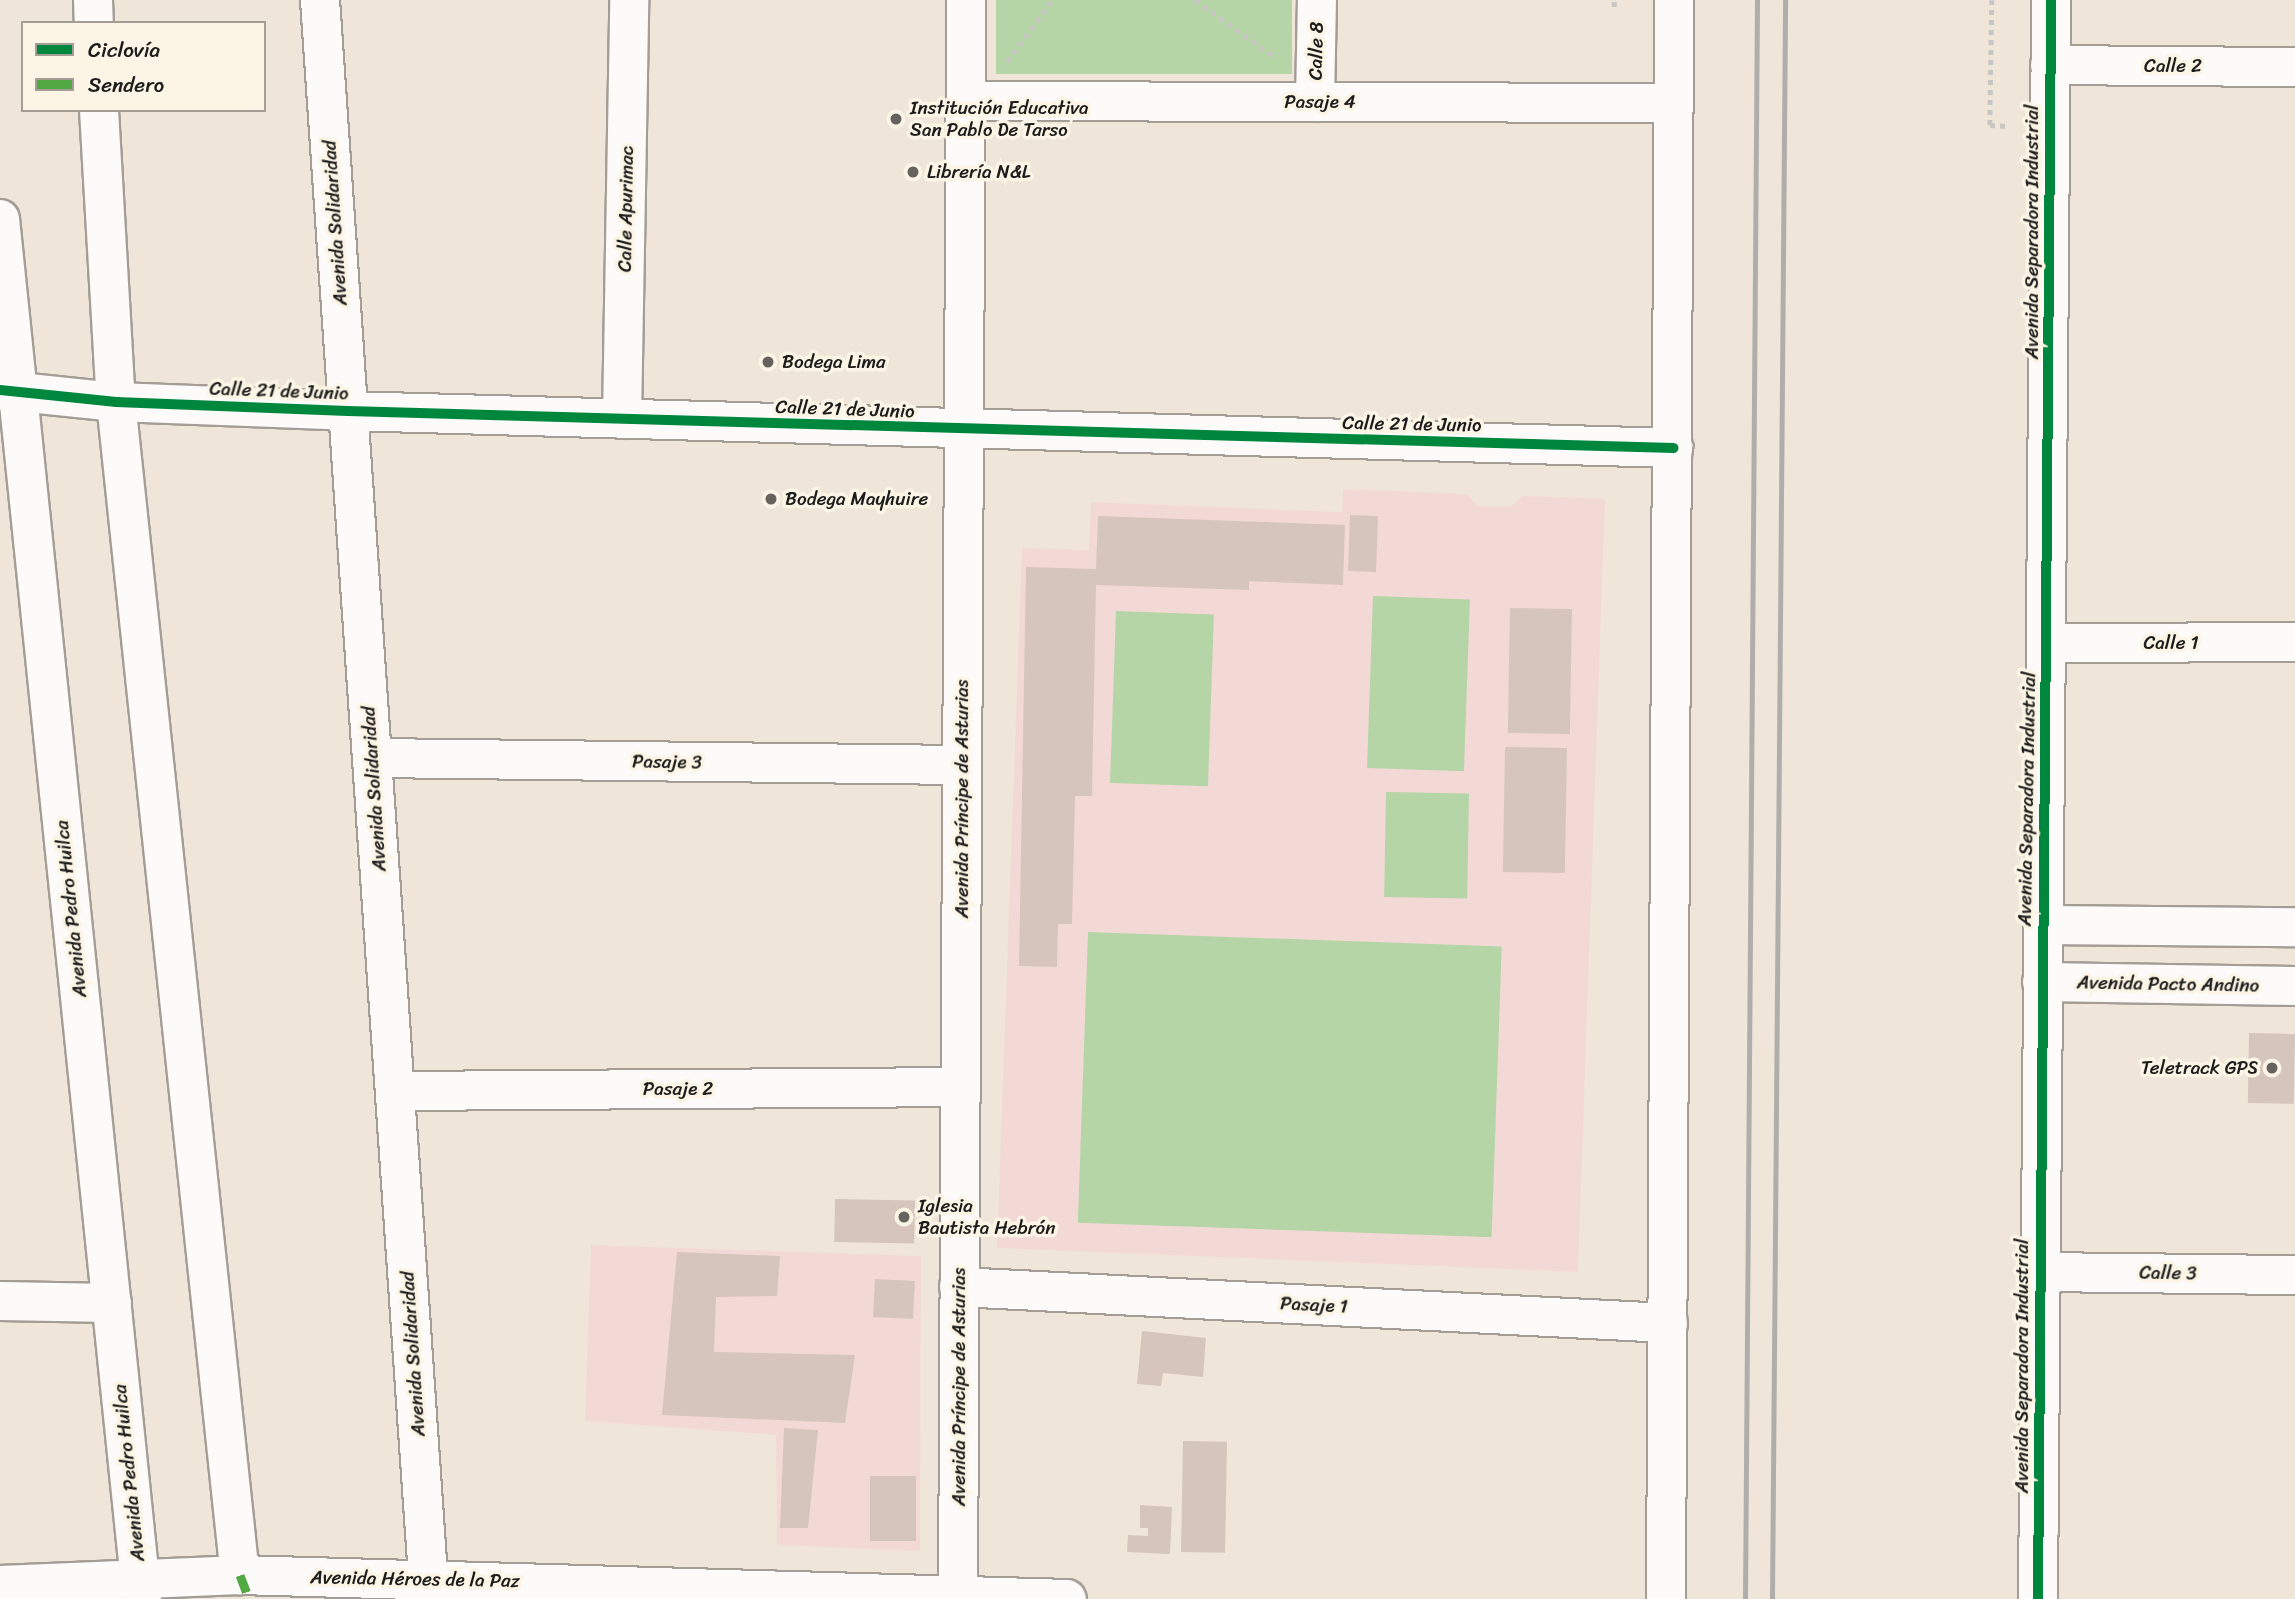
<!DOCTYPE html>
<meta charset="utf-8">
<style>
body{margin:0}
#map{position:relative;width:2295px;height:1599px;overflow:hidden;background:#efe6d9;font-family:Sriracha,sans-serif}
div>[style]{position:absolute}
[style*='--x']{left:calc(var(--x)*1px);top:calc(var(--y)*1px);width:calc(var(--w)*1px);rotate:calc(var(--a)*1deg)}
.built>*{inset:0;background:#f3d9d6}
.green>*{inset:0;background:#b6d5a7;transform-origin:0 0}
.building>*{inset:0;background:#d6c5bc;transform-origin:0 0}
.path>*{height:4.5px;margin-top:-2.25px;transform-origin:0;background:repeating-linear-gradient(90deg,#c8c6c3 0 5px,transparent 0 10px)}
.roads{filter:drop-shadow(2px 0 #a39d96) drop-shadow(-2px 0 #a39d96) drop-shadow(0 2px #a39d96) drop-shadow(0 -2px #a39d96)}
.minor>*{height:38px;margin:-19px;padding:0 19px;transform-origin:19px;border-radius:19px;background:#fdfbf9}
.tertiary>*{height:38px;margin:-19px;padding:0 19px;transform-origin:19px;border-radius:19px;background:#fdfbf9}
.rail>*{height:5px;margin:-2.5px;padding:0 2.5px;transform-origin:2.5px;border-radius:2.5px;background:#afaeac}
.quiet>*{height:9px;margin-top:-4.5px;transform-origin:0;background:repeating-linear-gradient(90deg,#52a943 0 18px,transparent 0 27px)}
.cycleway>*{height:10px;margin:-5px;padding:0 5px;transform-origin:5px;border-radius:5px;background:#00873e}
.dots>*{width:19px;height:19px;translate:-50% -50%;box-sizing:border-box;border:4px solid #fcf5e5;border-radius:50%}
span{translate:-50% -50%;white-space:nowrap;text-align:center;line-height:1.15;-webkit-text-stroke:7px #fcf5e5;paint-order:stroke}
.street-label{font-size:19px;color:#1c1c1c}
.poi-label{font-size:19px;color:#1c1c1c}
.left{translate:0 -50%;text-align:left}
.right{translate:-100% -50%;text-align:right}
.legend{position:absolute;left:21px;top:21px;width:245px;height:91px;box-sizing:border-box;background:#fcf5e5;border:2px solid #a29e95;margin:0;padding:9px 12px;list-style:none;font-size:21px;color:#1c1c1c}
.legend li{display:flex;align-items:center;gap:14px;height:35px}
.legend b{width:35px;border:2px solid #a29e95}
</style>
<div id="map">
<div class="built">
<div style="clip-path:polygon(1343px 489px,1467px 494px,1477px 506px,1510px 507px,1523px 496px,1605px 499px,1578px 1272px,997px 1248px,1022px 548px,1089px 550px,1091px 502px,1342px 512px)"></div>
<div style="clip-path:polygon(591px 1245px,921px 1256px,920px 1551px,777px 1545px,776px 1435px,585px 1421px)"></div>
</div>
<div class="green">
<div style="left:996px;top:0;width:296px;height:74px"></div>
<div style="left:1373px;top:596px;width:97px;height:172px;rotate:2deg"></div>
<div style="left:1116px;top:611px;width:98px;height:172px;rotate:2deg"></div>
<div style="left:1386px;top:792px;width:83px;height:105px;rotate:1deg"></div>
<div style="left:1088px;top:932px;width:414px;height:291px;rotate:2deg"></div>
</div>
<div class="building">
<div style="left:1350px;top:515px;width:28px;height:56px;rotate:2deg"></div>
<div style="clip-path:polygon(1098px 516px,1345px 525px,1343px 585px,1249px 581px,1249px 590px,1096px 585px,1092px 796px,1075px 796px,1072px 924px,1058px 924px,1057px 967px,1019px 966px,1026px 567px,1096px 569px)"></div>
<div style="left:1510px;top:608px;width:62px;height:125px;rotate:1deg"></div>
<div style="left:1505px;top:747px;width:62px;height:125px;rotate:1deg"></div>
<div style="left:2249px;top:1033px;width:46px;height:70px;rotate:1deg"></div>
<div style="left:835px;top:1199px;width:80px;height:43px;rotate:1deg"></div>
<div style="clip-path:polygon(677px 1252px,780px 1256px,777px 1296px,716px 1297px,714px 1352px,855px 1355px,845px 1423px,662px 1415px)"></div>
<div style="left:875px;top:1279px;width:40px;height:38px;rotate:3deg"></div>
<div style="clip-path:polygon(1142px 1331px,1206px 1338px,1203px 1377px,1163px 1373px,1161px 1386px,1137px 1384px)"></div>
<div style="clip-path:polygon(784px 1428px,818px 1430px,808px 1528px,780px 1528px)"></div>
<div style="left:1183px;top:1441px;width:44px;height:111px;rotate:1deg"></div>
<div style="left:870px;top:1476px;width:46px;height:65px"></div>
<div style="clip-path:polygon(1140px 1505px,1172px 1507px,1170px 1554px,1127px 1552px,1128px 1535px,1148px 1536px,1148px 1528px,1140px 1528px)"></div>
</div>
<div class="path">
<div style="--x:1195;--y:0;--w:98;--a:35.5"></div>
<div style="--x:1992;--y:0;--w:125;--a:90.9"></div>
<div style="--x:1990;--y:125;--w:19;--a:3"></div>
<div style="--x:1614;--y:7;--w:7;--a:-90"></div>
<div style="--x:1007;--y:62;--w:77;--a:-54"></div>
</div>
<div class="roads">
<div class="minor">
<div style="--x:93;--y:0;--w:23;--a:88"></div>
<div style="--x:320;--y:0;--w:1582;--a:86.08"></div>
<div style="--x:2050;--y:65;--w:245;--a:0.5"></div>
<div style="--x:966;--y:101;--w:708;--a:0.16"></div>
<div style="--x:1315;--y:102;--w:102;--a:-88.9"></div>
<div style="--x:99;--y:110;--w:292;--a:86.7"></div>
<div style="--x:116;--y:402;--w:1180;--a:83.97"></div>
<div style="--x:0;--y:219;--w:1387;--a:84.13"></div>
<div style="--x:0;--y:390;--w:117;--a:5.9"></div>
<div style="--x:116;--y:402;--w:232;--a:2.2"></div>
<div style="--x:348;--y:411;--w:1326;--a:1.6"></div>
<div style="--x:622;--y:419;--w:419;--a:-89"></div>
<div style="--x:2046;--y:643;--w:249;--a:-0.2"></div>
<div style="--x:372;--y:758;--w:590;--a:0.68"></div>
<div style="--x:395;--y:1091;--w:566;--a:-0.4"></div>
<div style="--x:2041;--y:1272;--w:254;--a:0.7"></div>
<div style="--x:959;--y:1287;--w:710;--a:2.91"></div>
<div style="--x:0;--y:1301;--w:112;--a:1"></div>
<div style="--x:0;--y:1585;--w:240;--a:-2.4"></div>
<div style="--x:240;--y:1575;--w:827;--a:1.66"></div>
<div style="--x:958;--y:1599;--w:1599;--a:-89.71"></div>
<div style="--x:1666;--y:1599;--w:1599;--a:-89.71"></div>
<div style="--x:2038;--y:1599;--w:1599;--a:-89.53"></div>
</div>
<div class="tertiary">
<div style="--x:2043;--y:925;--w:252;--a:0.5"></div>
<div style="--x:2042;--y:982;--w:253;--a:0.9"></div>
</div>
</div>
<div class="rail">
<div style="--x:1745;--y:1599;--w:1599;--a:-89.57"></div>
<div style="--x:1772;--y:1599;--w:1599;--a:-89.53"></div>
</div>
<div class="quiet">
<div style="--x:240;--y:1575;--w:26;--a:69"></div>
</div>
<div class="cycleway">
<div style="--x:0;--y:390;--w:117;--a:5.9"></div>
<div style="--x:116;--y:402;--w:232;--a:2.2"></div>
<div style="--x:348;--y:411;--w:1326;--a:1.6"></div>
<div style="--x:2038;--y:1599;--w:1599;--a:-89.53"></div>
</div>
<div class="dots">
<div style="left:896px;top:119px;background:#66635e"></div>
<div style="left:913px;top:172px;background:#66635e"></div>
<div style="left:768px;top:362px;background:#66635e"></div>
<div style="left:771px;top:499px;background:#66635e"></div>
<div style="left:2272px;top:1068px;background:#66635e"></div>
<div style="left:904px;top:1217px;background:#66635e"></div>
</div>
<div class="street-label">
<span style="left:1316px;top:51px;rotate:-89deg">Calle 8</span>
<span style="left:2173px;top:66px">Calle 2</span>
<span style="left:1320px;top:102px">Pasaje 4</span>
<span style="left:626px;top:209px;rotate:-89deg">Calle Apurimac</span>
<span style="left:335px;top:223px;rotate:-94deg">Avenida Solidaridad</span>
<span style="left:2032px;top:232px;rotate:-90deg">Avenida Separadora Industrial</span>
<span style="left:279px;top:391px;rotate:2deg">Calle 21 de Junio</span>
<span style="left:845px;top:409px;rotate:2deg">Calle 21 de Junio</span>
<span style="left:1412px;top:424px;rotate:1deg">Calle 21 de Junio</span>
<span style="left:2171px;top:643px">Calle 1</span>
<span style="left:667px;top:762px;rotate:1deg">Pasaje 3</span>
<span style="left:374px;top:789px;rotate:-94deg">Avenida Solidaridad</span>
<span style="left:962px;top:799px;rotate:-90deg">Avenida Príncipe de Asturias</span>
<span style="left:2027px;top:799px;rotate:-89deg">Avenida Separadora Industrial</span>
<span style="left:71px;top:909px;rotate:-96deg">Avenida Pedro Huilca</span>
<span style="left:2168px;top:984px;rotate:1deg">Avenida Pacto Andino</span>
<span style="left:678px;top:1089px">Pasaje 2</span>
<span style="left:2168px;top:1273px;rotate:1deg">Calle 3</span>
<span style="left:1314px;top:1305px;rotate:3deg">Pasaje 1</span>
<span style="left:413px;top:1354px;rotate:-94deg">Avenida Solidaridad</span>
<span style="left:2022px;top:1366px;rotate:-90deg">Avenida Separadora Industrial</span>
<span style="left:959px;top:1387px;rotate:-90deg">Avenida Príncipe de Asturias</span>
<span style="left:129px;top:1473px;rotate:-96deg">Avenida Pedro Huilca</span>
<span style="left:415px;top:1579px;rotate:1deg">Avenida Héroes de la Paz</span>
</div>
<div class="poi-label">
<span class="left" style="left:910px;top:119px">Institución Educativa<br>San Pablo De Tarso</span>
<span class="left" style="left:927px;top:172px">Librería N&amp;L</span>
<span class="left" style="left:782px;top:362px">Bodega Lima</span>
<span class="left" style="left:785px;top:499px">Bodega Mayhuire</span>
<span class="right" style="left:2258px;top:1068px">Teletrack GPS</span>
<span class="left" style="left:918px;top:1217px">Iglesia<br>Bautista Hebrón</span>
</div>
<ul class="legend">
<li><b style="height:9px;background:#00873e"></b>Ciclovía</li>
<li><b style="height:9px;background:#52a943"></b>Sendero</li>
</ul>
</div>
